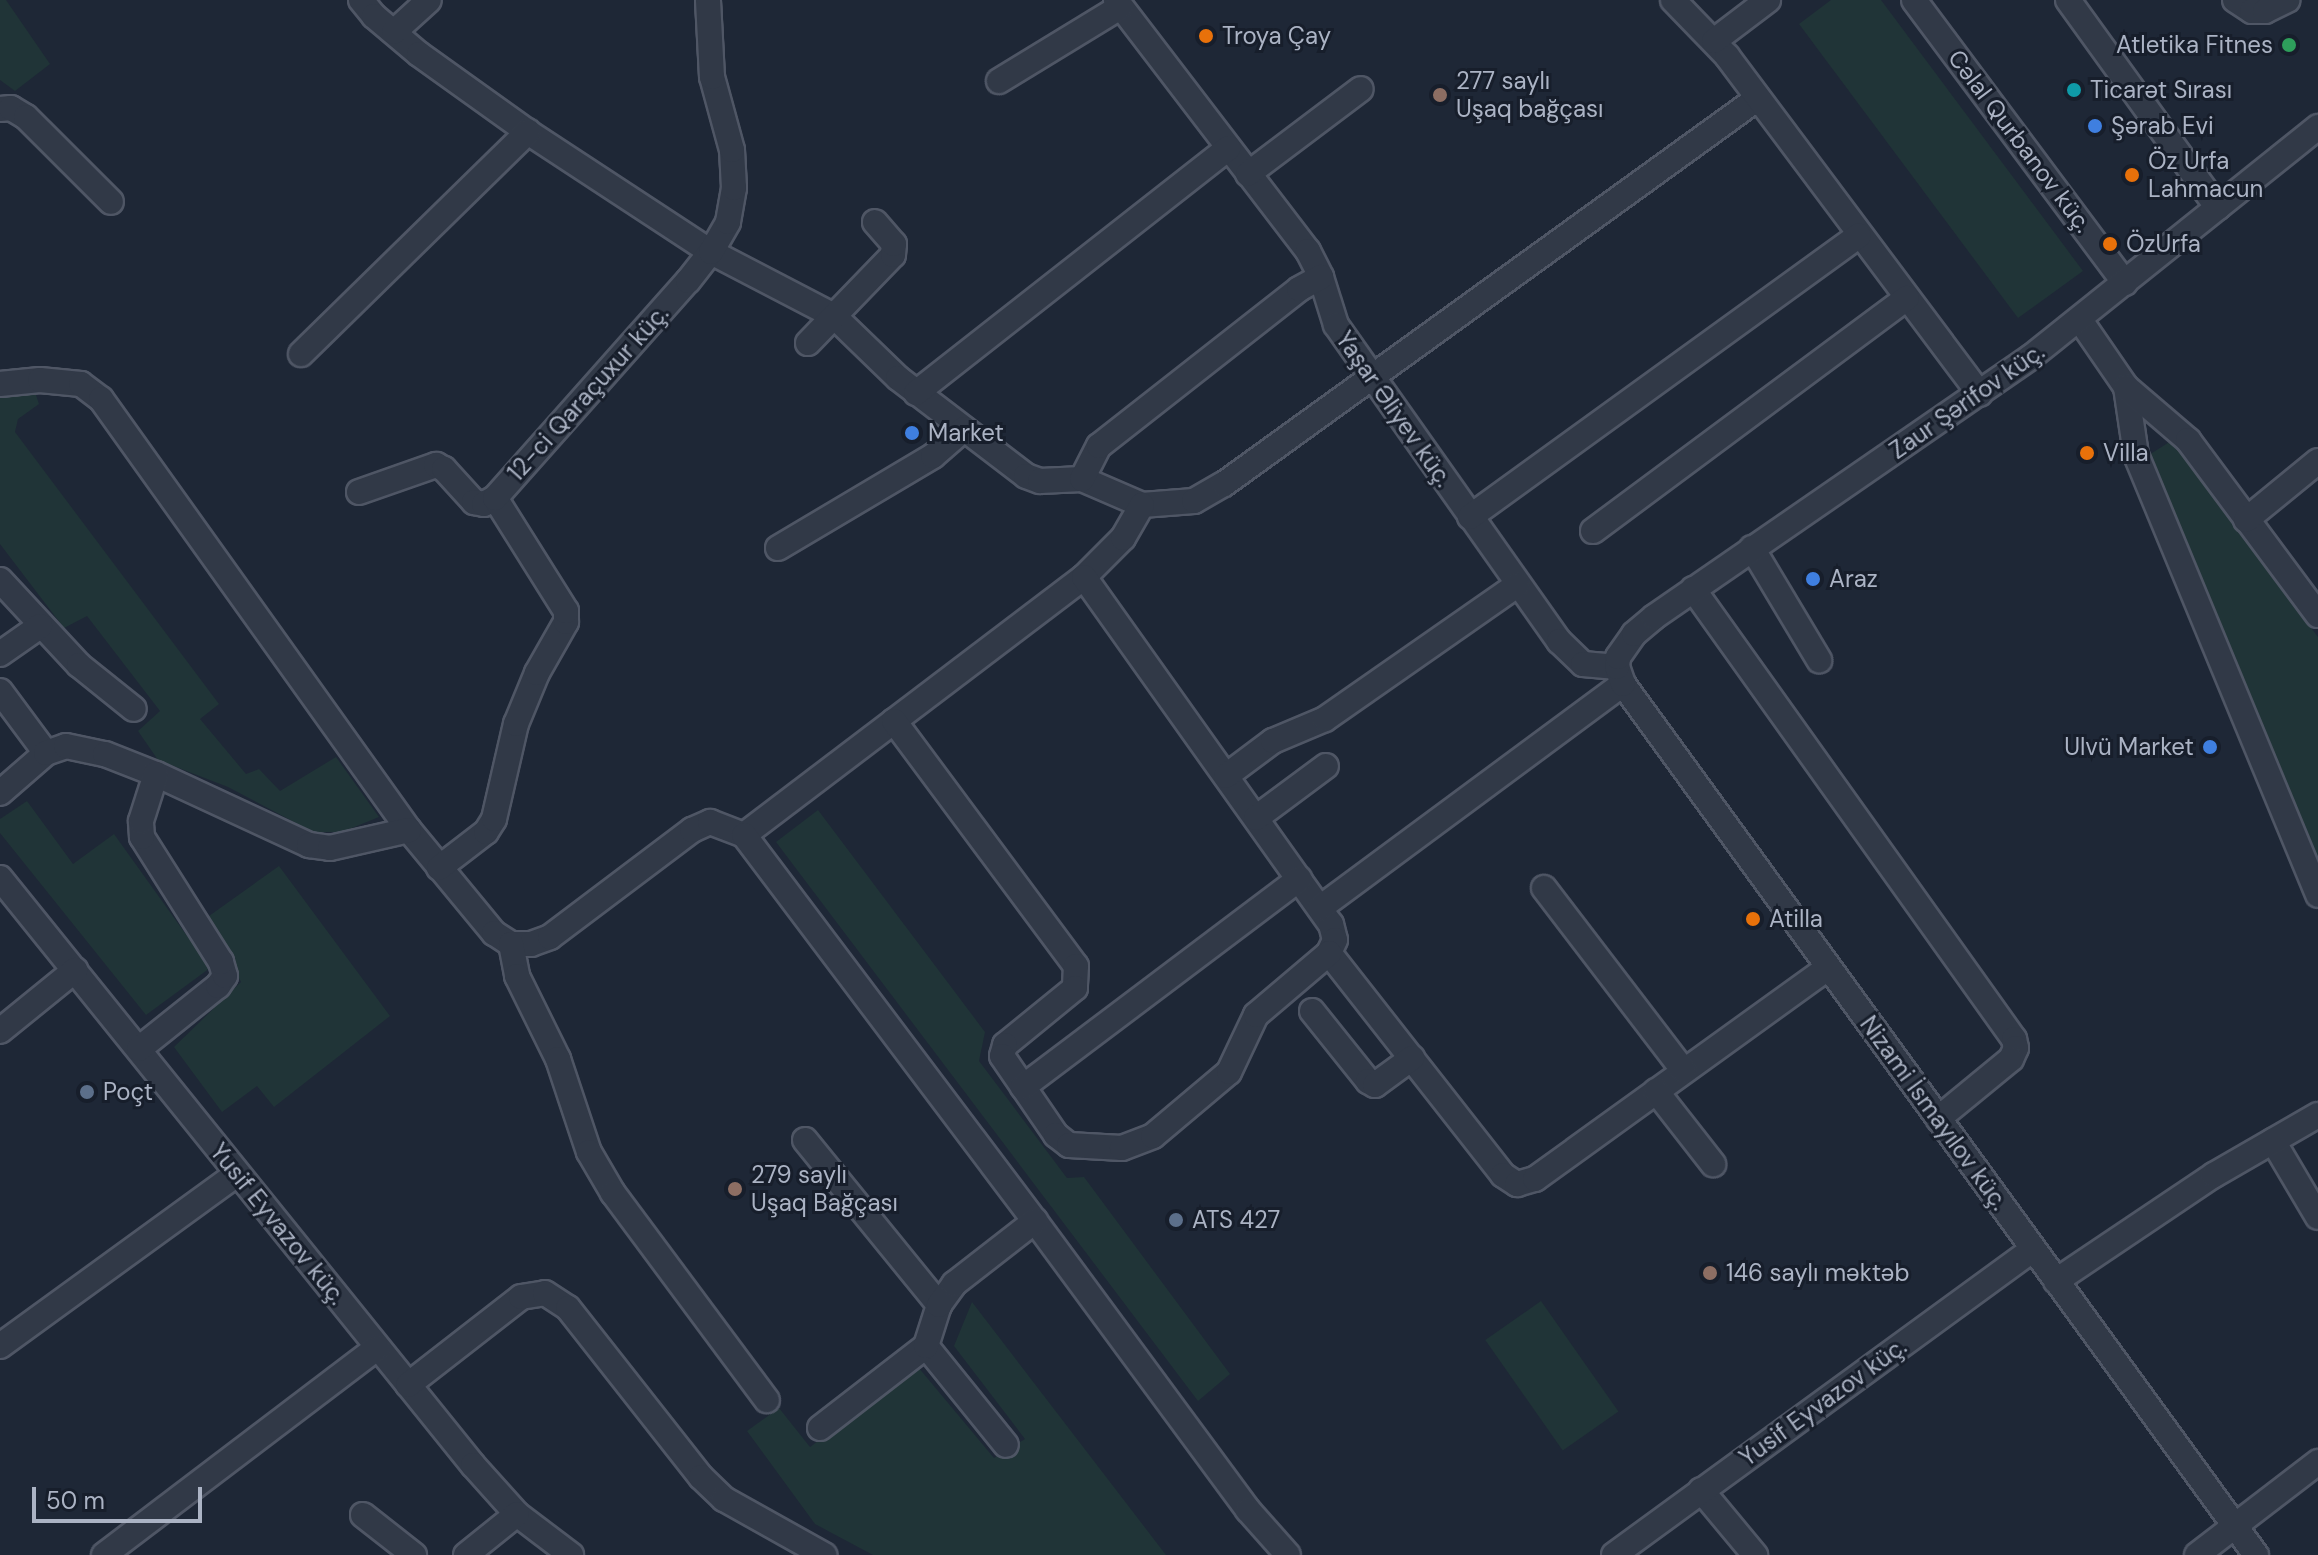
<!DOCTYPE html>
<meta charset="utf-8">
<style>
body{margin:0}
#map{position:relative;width:2318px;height:1555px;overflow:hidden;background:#1e2736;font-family:"DM Sans",sans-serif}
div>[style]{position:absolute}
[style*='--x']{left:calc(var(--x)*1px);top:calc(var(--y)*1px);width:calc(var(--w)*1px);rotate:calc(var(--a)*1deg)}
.green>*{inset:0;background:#203437;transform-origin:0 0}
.roads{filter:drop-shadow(2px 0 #4f5665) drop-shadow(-2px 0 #4f5665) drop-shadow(0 2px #4f5665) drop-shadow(0 -2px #4f5665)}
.minor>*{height:24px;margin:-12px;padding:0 12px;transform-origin:12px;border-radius:12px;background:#313947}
.dots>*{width:22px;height:22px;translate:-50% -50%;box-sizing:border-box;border:4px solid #171e2b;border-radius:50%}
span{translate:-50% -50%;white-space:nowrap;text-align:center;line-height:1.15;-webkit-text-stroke:6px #171e2b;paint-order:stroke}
.poi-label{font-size:24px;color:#abb3c4}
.left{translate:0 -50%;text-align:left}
.right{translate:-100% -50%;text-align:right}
.street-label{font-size:24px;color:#abb3c4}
.scale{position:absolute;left:32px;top:1487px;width:170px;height:36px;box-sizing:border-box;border:4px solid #abb3c4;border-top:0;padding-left:10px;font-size:24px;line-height:28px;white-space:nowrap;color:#abb3c4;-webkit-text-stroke:6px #171e2b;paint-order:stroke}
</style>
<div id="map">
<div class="green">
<div style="clip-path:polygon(0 0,6px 0,50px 64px,15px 91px,0 80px)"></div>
<div style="clip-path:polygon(1831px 0,1881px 0,2083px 271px,2018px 318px,1799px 24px)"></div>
<div style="clip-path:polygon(35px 392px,39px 404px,18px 419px,15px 432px,219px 704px,200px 719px,246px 774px,259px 769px,280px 791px,336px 757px,379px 817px,342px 832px,313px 832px,228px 787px,158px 760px,138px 731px,160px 711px,87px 616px,64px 628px,0 544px,0 397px)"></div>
<div style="clip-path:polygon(2171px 441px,2318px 637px,2318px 862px,2144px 458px)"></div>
<div style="clip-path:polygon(27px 801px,73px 864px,114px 834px,210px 968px,146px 1015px,0 833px,0 819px)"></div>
<div style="clip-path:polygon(818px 810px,985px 1032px,979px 1061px,1067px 1178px,1084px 1177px,1230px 1374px,1198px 1401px,776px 842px)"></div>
<div style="clip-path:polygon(279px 866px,390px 1016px,274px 1107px,257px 1086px,222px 1112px,174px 1047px,241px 982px,209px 916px)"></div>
<div style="left:1541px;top:1301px;width:135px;height:68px;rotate:55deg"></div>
<div style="clip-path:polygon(972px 1302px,1166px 1555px,873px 1555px,815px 1524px,747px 1431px,779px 1408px,810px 1447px,918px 1367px,994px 1458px,1025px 1439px,954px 1346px)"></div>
</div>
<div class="roads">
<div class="minor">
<div style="--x:361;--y:0;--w:21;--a:51"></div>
<div style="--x:374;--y:16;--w:59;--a:40.2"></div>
<div style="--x:419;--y:54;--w:134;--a:35.6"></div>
<div style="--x:528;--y:132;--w:219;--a:33.3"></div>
<div style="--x:711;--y:252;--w:139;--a:27.5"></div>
<div style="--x:834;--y:316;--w:89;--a:44.1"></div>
<div style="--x:898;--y:378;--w:161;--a:37.4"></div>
<div style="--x:1026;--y:476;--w:15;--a:20"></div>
<div style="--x:1040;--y:481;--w:42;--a:-2.7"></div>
<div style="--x:1082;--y:479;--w:65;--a:23.4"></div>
<div style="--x:1142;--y:505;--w:52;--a:-4.4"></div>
<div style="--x:1194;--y:501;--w:34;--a:-30"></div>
<div style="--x:1224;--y:484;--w:659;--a:-35.86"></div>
<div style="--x:1116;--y:0;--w:316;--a:52.6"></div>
<div style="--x:1308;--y:251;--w:29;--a:63"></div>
<div style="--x:1321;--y:277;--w:50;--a:72.6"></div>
<div style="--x:1336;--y:325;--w:387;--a:54.8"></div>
<div style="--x:1559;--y:641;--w:33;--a:44"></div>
<div style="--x:1583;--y:664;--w:34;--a:5"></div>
<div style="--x:1673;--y:0;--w:78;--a:46"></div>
<div style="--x:1727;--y:56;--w:422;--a:53.2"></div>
<div style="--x:1914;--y:0;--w:353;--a:53.3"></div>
<div style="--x:2068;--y:0;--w:256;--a:54.2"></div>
<div style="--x:2235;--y:0;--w:20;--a:33"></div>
<div style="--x:2252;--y:11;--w:13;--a:0"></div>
<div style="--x:2265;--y:11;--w:25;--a:-26"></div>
<div style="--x:394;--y:32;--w:47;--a:-42.4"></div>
<div style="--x:1714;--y:41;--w:68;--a:-37.2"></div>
<div style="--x:999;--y:81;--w:142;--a:-31.4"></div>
<div style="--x:0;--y:109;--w:11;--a:-5"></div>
<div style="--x:11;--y:108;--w:17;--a:31"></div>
<div style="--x:26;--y:117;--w:120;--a:45"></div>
<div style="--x:1248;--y:174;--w:141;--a:-37"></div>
<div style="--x:2080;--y:320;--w:81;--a:55.5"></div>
<div style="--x:2126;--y:387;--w:69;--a:81.6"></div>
<div style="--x:2136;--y:455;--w:476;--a:67.5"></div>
<div style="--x:808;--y:343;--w:122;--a:-46"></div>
<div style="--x:893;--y:255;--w:11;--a:-85"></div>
<div style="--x:894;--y:244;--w:29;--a:-131"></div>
<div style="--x:301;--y:354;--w:318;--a:-44.4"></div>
<div style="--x:0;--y:384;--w:40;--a:-5.7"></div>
<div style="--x:40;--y:380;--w:41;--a:5.6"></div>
<div style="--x:81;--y:384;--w:25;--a:37"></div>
<div style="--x:101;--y:399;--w:530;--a:54.45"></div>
<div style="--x:409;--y:830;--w:134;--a:50.5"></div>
<div style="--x:494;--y:933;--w:20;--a:33"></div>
<div style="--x:511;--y:944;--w:20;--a:0"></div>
<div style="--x:531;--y:944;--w:20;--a:-20"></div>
<div style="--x:550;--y:937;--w:178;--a:-37"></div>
<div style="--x:692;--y:830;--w:20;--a:-24"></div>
<div style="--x:710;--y:822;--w:36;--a:21"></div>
<div style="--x:744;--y:835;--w:427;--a:-37.2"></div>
<div style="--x:1084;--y:577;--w:55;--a:-45"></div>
<div style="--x:1123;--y:538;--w:38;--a:-60"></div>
<div style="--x:2126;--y:387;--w:82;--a:40.5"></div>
<div style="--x:2188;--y:440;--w:218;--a:53.4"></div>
<div style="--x:916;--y:393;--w:397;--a:-38.1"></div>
<div style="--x:1082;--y:479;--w:37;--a:-63"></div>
<div style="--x:1099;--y:446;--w:254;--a:-38.1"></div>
<div style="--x:1299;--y:289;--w:25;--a:-29"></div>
<div style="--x:359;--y:492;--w:82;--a:-19.3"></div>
<div style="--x:436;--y:465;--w:9;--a:27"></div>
<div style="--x:444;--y:469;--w:45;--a:47.7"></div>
<div style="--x:474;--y:502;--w:10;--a:11"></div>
<div style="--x:484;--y:504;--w:13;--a:-29"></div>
<div style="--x:1470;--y:517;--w:480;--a:-35.9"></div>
<div style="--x:2246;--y:520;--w:93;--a:-39.3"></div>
<div style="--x:1593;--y:531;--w:391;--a:-36.6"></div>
<div style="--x:778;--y:548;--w:180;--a:-30.7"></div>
<div style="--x:933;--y:456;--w:41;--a:-41.1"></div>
<div style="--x:1752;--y:548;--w:131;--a:59.1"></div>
<div style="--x:1084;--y:577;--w:426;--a:54.6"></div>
<div style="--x:1331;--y:924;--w:16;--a:76"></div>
<div style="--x:1335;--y:940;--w:14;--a:115"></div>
<div style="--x:1329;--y:953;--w:282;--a:51.9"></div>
<div style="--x:1503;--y:1175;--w:17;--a:33"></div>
<div style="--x:1517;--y:1184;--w:19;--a:-16"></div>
<div style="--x:1535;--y:1179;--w:362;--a:-35.8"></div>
<div style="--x:0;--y:580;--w:116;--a:47.1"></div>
<div style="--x:79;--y:665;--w:70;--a:38.7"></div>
<div style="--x:1693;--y:589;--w:553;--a:54.5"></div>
<div style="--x:2014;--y:1039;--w:9;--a:77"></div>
<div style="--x:2016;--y:1048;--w:12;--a:114"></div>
<div style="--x:2011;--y:1059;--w:94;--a:140.6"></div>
<div style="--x:0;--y:654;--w:49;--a:-35"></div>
<div style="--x:0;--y:691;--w:77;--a:53.4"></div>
<div style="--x:894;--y:721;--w:305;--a:53.4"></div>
<div style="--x:1076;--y:966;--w:22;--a:93"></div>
<div style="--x:1075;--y:988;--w:90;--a:140.8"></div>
<div style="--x:1005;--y:1045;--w:11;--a:105"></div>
<div style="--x:1002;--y:1056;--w:96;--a:55.6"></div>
<div style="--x:1056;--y:1135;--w:16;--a:38"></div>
<div style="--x:1069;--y:1145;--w:53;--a:3.2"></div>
<div style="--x:1122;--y:1148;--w:33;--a:-21"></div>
<div style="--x:1153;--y:1136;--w:99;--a:-40.1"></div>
<div style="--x:1229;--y:1072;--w:63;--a:-64.7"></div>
<div style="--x:1256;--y:1015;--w:96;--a:-40.3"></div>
<div style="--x:1226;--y:776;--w:59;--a:-36.7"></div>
<div style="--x:1273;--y:741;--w:56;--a:-22.9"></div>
<div style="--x:1325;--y:719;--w:234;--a:-34.9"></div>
<div style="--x:0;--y:793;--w:61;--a:-41"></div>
<div style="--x:46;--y:753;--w:21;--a:-19"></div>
<div style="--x:66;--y:746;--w:40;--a:12"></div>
<div style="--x:105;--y:754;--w:55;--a:21.4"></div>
<div style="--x:156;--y:774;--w:169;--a:24.9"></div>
<div style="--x:309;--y:845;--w:21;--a:8"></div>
<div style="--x:330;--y:848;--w:81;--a:-12.8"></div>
<div style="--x:1256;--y:818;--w:87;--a:-36.6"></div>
<div style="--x:744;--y:835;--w:483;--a:53"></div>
<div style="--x:1035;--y:1221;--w:359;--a:53.6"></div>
<div style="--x:1248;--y:1510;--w:60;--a:48.4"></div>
<div style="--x:439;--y:868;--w:59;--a:-37.5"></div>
<div style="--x:486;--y:832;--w:15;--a:-58"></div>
<div style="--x:494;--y:819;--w:98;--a:-77"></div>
<div style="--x:516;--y:724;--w:55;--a:-67.6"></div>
<div style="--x:537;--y:673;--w:59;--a:-60.4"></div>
<div style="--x:566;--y:622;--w:11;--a:-90"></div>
<div style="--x:566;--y:611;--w:133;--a:-122.1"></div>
<div style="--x:495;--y:498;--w:290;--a:-48.4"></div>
<div style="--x:688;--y:281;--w:37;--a:-52"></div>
<div style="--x:711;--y:252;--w:34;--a:-60"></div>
<div style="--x:728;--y:222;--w:35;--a:-80"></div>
<div style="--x:734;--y:188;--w:38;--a:-93"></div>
<div style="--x:732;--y:150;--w:76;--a:-105.3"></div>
<div style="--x:712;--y:77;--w:77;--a:-93"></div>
<div style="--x:0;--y:878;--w:754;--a:51.14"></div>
<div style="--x:473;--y:1465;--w:66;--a:48.1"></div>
<div style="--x:517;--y:1514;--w:68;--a:37.2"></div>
<div style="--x:1544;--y:888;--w:230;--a:52.6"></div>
<div style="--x:1320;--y:908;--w:377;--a:-36.5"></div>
<div style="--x:511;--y:944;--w:33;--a:79"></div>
<div style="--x:517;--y:976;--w:93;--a:63.7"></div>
<div style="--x:558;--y:1059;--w:98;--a:71.6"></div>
<div style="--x:589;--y:1152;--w:48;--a:59.7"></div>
<div style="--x:613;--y:1193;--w:258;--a:53.4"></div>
<div style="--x:1312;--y:1011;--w:90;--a:51.3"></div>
<div style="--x:1368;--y:1081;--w:8;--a:30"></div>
<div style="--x:1375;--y:1085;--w:46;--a:-36.1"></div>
<div style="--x:0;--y:1031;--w:97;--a:-39.1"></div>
<div style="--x:139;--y:1049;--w:101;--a:-38.6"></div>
<div style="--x:218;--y:986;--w:12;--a:-55"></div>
<div style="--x:225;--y:976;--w:15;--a:-106"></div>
<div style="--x:221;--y:962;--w:148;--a:-122.3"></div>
<div style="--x:142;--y:837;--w:16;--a:-94"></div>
<div style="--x:141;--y:821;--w:49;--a:-72.3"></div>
<div style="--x:1023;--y:1087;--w:346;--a:-37"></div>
<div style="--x:1656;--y:1091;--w:93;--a:52"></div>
<div style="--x:805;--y:1140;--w:213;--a:50.9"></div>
<div style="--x:2273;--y:1141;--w:88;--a:59.4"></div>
<div style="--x:2056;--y:1281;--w:190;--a:-33.9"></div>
<div style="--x:2214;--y:1175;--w:120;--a:-30"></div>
<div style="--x:0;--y:1346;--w:293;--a:-36"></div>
<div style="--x:926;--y:1346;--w:127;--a:51.1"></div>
<div style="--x:408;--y:1385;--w:143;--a:-37.9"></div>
<div style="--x:521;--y:1297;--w:24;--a:-9"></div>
<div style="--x:545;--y:1293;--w:27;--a:33"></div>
<div style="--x:568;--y:1308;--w:215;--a:51.8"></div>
<div style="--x:701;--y:1477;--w:32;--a:44"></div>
<div style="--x:724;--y:1499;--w:115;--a:29.2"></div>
<div style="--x:820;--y:1428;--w:134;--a:-37.7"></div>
<div style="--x:926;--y:1346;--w:43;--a:-72.4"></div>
<div style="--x:939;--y:1305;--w:26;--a:-54"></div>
<div style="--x:954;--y:1284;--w:103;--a:-37.9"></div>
<div style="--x:1701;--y:1490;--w:85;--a:50.3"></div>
<div style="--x:363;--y:1515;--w:65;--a:38.1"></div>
<div style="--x:104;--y:1555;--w:343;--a:-37.2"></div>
<div style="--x:466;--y:1555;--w:65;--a:-38.8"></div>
<div style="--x:1614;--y:1555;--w:517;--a:-36.12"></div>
<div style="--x:2197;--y:1555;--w:153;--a:-37.5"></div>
<div style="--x:2256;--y:1555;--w:1077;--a:-126.01"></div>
<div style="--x:1623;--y:684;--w:18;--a:-109"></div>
<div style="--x:1617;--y:667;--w:10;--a:-84"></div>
<div style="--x:1618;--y:657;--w:28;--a:-55"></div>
<div style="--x:1634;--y:634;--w:26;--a:-40"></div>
<div style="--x:1654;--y:617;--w:458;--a:-34.6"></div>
<div style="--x:2031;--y:357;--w:368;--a:-38.7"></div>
</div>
</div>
<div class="dots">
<div style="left:1206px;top:36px;background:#e8710a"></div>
<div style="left:2289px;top:45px;background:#2e9e5b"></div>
<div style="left:2074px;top:90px;background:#0f9aa8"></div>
<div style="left:1440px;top:95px;background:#8d6e63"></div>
<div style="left:2095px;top:126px;background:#3f7fe0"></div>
<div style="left:2132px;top:175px;background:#e8710a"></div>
<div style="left:2110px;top:244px;background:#e8710a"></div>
<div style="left:912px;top:433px;background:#3f7fe0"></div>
<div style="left:2087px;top:453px;background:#e8710a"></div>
<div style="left:1813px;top:579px;background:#3f7fe0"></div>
<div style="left:2210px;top:747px;background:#3f7fe0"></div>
<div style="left:1753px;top:919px;background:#e8710a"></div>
<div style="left:87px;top:1092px;background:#5c6f8a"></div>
<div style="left:735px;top:1189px;background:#8d6e63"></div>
<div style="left:1176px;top:1220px;background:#5c6f8a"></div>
<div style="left:1710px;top:1273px;background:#8d6e63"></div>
</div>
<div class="poi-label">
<span class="left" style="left:1222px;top:36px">Troya Çay</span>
<span class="right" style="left:2273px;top:45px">Atletika Fitnes</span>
<span class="left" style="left:1456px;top:95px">277 saylı<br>Uşaq bağçası</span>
<span class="left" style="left:2090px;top:90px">Ticarət Sırası</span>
<span class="left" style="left:2111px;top:126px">Şərab Evi</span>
<span class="left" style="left:2148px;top:175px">Öz Urfa<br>Lahmacun</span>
<span class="left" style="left:2126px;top:244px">ÖzUrfa</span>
<span class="left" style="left:928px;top:433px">Market</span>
<span class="left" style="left:2103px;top:453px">Villa</span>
<span class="left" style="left:1829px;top:579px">Araz</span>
<span class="right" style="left:2194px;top:747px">Ulvü Market</span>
<span class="left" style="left:1769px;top:919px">Atilla</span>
<span class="left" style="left:103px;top:1092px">Poçt</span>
<span class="left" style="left:751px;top:1189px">279 saylı<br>Uşaq Bağçası</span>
<span class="left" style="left:1192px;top:1220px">ATS 427</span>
<span class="left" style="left:1726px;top:1273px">146 saylı məktəb</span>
</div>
<div class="street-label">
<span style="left:2020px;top:141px;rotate:53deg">Cəlal Qurbanov küç.</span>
<span style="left:588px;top:393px;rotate:-48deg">12-ci Qaraçuxur küç.</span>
<span style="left:1967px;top:401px;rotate:-35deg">Zaur Şərifov küç.</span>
<span style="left:1394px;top:409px;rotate:55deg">Yaşar Əliyev küç.</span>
<span style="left:1934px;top:1113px;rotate:54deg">Nizami İsmayılov küç.</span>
<span style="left:278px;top:1224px;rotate:51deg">Yusif Eyvazov küç.</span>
<span style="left:1823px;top:1402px;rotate:-36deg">Yusif Eyvazov küç.</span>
</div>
<div class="scale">50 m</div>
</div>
